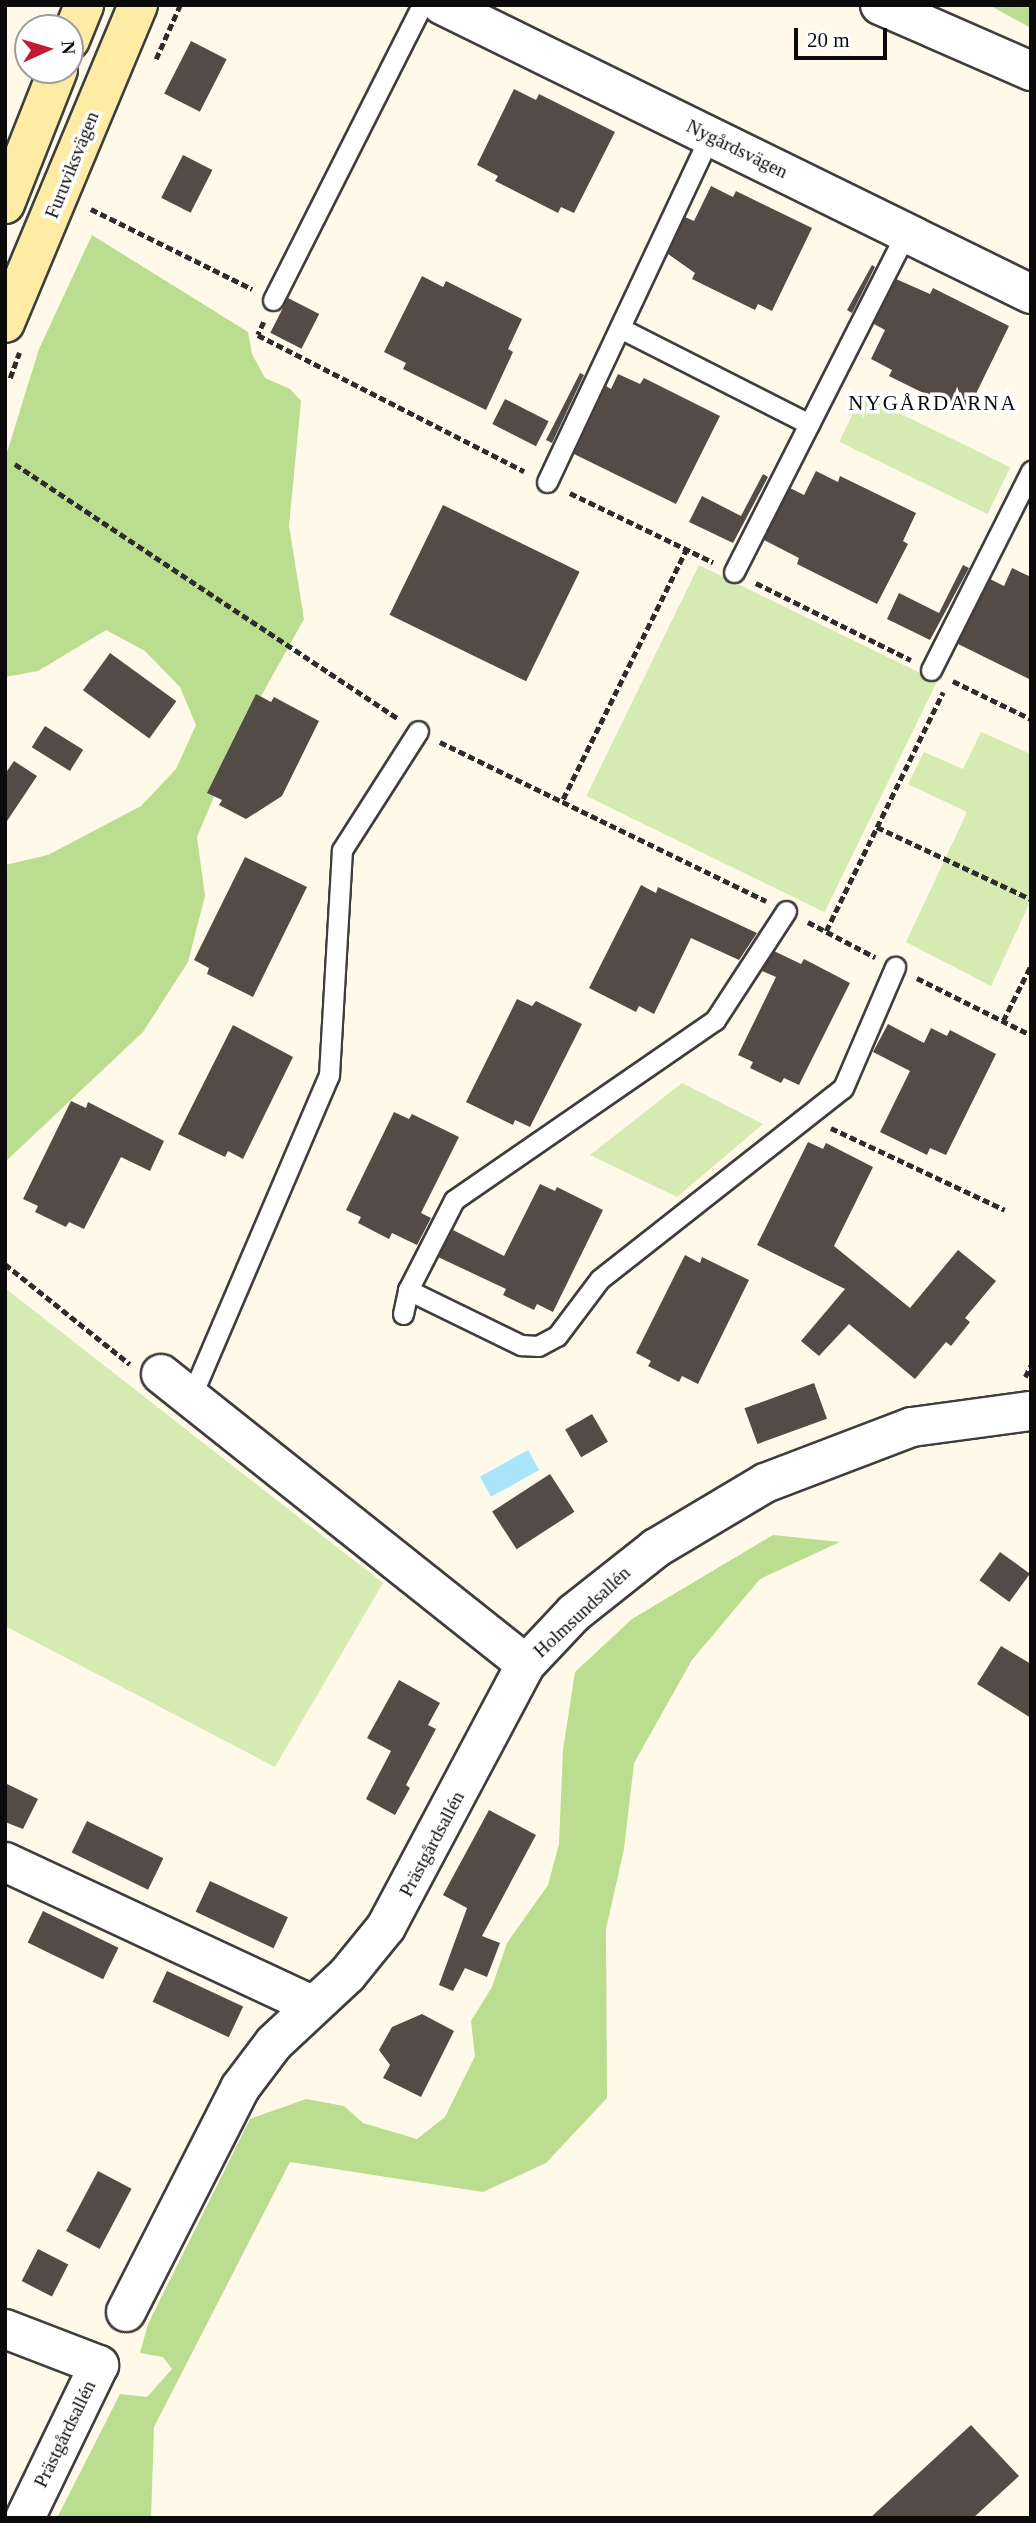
<!DOCTYPE html>
<meta charset="utf-8">
<style>
body{margin:0}
#map{position:relative;width:1036px;height:2523px;overflow:hidden;background:#fff9e9;font-family:Georgia,serif}
div>[style]{position:absolute}
[style*='--x']{left:calc(var(--x)*1px);top:calc(var(--y)*1px);width:calc(var(--w)*1px);rotate:calc(var(--a)*1deg)}
.green>*{inset:0;background:#d5ebb1;transform-origin:0 0}
.forest>*{inset:0;background:#badd8f}
.water>*{inset:0;background:#aae4fa;transform-origin:0 0}
.building>*{inset:0;background:#544b47;transform-origin:0 0}
.path>*{height:4.5px;margin-top:-2.25px;transform-origin:0;background:repeating-linear-gradient(90deg,#2d2d2d 0 7px,transparent 0 10.5px)}
.roads{filter:drop-shadow(2px 0 #3e3e3e) drop-shadow(-2px 0 #3e3e3e) drop-shadow(0 2px #3e3e3e) drop-shadow(0 -2px #3e3e3e)}
.service>*{height:19px;margin:-9.5px;padding:0 9.5px;transform-origin:9.5px;border-radius:9.5px;background:#fff}
.minor>*{height:38px;margin:-19px;padding:0 19px;transform-origin:19px;border-radius:19px;background:#fff}
.tertiary>*{height:38px;margin:-19px;padding:0 19px;transform-origin:19px;border-radius:19px;background:#fff}
.secondary>*{height:38px;margin:-19px;padding:0 19px;transform-origin:19px;border-radius:19px;background:#ffeca4}
span{translate:-50% -50%;white-space:nowrap;text-align:center;line-height:1.15;-webkit-text-stroke:7px #fff;paint-order:stroke}
.street-label{font-size:19px;color:#0b0b0b}
.neighbourhood-label{font-size:21px;color:#0b0b0b;letter-spacing:2px}
.frame{position:absolute;inset:0;border:7px solid #0b0b0b;pointer-events:none}
.north{position:absolute;left:14px;top:14px;width:70px;height:70px;box-sizing:border-box;background:#fff;border:2px solid #9d9d9d;border-radius:50%;rotate:86deg;font-size:19px;font-weight:700;line-height:28px;text-align:center;color:#0b0b0b}
.north::after{content:'';display:block;margin:auto;width:24px;height:32px;background:#c21c34;clip-path:polygon(50% 0,100% 100%,50% 72%,0 100%)}
.scale{position:absolute;left:794px;top:28px;width:93px;height:32px;box-sizing:border-box;border:4px solid #0b0b0b;border-top:0;padding-left:9px;font-size:21px;line-height:24px;white-space:nowrap;color:#0b0b0b;-webkit-text-stroke:5px #fff;paint-order:stroke}
</style>
<div id="map">
<div class="green">
<div style="left:862px;top:395px;width:165px;height:52px;rotate:26deg"></div>
<div style="left:699px;top:565px;width:265px;height:257px;rotate:26deg"></div>
<div style="clip-path:polygon(981px 732px,1031px 754px,1031px 900px,991px 986px,906px 942px,967px 812px,908px 784px,924px 752px,963px 769px)"></div>
<div style="clip-path:polygon(682px 1083px,763px 1124px,677px 1197px,590px 1155px)"></div>
<div style="clip-path:polygon(5px 1288px,383px 1583px,275px 1767px,5px 1626px)"></div>
</div>
<div class="forest">
<div style="clip-path:polygon(989px 5px,1031px 5px,1031px 28px)"></div>
<div style="clip-path:polygon(92px 235px,248px 332px,252px 354px,265px 378px,290px 389px,301px 401px,289px 526px,304px 619px,241px 732px,197px 837px,205px 896px,188px 962px,143px 1032px,5px 1162px,5px 865px,48px 855px,141px 806px,176px 769px,196px 725px,180px 687px,145px 651px,106px 630px,38px 671px,5px 677px,5px 459px,39px 349px)"></div>
<div style="clip-path:polygon(773px 1535px,840px 1542px,760px 1579px,692px 1660px,634px 1763px,624px 1849px,606px 1929px,607px 2098px,546px 2163px,483px 2192px,290px 2162px,154px 2427px,151px 2518px,57px 2518px,120px 2394px,147px 2397px,172px 2369px,163px 2357px,140px 2353px,148px 2324px,250px 2119px,306px 2099px,344px 2106px,363px 2123px,417px 2139px,445px 2117px,475px 2056px,471px 2021px,492px 1987px,507px 1943px,548px 1885px,559px 1844px,563px 1750px,575px 1672px,632px 1619px)"></div>
</div>
<div class="water">
<div style="left:528px;top:1450px;width:23px;height:55px;rotate:61deg"></div>
</div>
<div class="building">
<div style="left:191px;top:41px;width:40px;height:59px;rotate:27deg"></div>
<div style="clip-path:polygon(514px 89px,536px 100px,539px 94px,615px 132px,574px 213px,561px 207px,558px 213px,495px 181px,498px 176px,477px 165px)"></div>
<div style="left:183px;top:155px;width:33px;height:48px;rotate:27deg"></div>
<div style="clip-path:polygon(711px 186px,733px 197px,736px 191px,812px 228px,772px 311px,758px 304px,755px 310px,692px 279px,695px 273px,668px 254px,685px 217px,694px 221px)"></div>
<div style="clip-path:polygon(872px 265px,875px 267px,852px 313px,847px 310px)"></div>
<div style="clip-path:polygon(422px 276px,443px 287px,446px 281px,522px 319px,508px 349px,513px 352px,486px 410px,403px 369px,406px 363px,384px 352px)"></div>
<div style="clip-path:polygon(896px 279px,930px 294px,933px 288px,1009px 326px,969px 408px,955px 401px,952px 407px,903px 383px,889px 376px,892px 370px,871px 359px,885px 330px,874px 324px)"></div>
<div style="left:288px;top:298px;width:35px;height:39px;rotate:27deg"></div>
<div style="clip-path:polygon(580px 373px,584px 375px,552px 443px,546px 440px)"></div>
<div style="clip-path:polygon(618px 374px,640px 384px,644px 378px,720px 416px,676px 504px,574px 454px,606px 386px,611px 389px)"></div>
<div style="left:505px;top:399px;width:49px;height:28px;rotate:27deg"></div>
<div style="clip-path:polygon(816px 471px,838px 482px,840px 476px,916px 513px,903px 541px,908px 544px,877px 604px,797px 564px,799px 558px,764px 540px,790px 488px,804px 495px)"></div>
<div style="clip-path:polygon(763px 474px,768px 477px,733px 543px,689px 522px,702px 496px,741px 516px)"></div>
<div style="left:443px;top:505px;width:152px;height:122px;rotate:26deg"></div>
<div style="clip-path:polygon(963px 565px,969px 568px,930px 640px,887px 619px,899px 593px,939px 613px)"></div>
<div style="clip-path:polygon(1012px 568px,1031px 577px,1031px 680px,958px 644px,990px 579px,1004px 586px)"></div>
<div style="left:110px;top:653px;width:82px;height:46px;rotate:36deg"></div>
<div style="clip-path:polygon(256px 694px,271px 702px,274px 697px,319px 721px,282px 796px,246px 819px,219px 805px,222px 800px,207px 793px)"></div>
<div style="left:45px;top:726px;width:45px;height:25px;rotate:32deg"></div>
<div style="clip-path:polygon(14px 761px,37px 776px,5px 824px,5px 774px)"></div>
<div style="clip-path:polygon(245px 857px,307px 887px,253px 997px,207px 974px,209px 968px,194px 960px)"></div>
<div style="clip-path:polygon(641px 885px,656px 893px,658px 887px,757px 933px,739px 960px,691px 938px,654px 1014px,639px 1006px,636px 1012px,589px 988px)"></div>
<div style="clip-path:polygon(774px 951px,801px 964px,804px 959px,850px 983px,799px 1085px,784px 1078px,781px 1083px,750px 1068px,753px 1062px,738px 1055px,776px 977px,762px 971px)"></div>
<div style="clip-path:polygon(517px 999px,532px 1006px,536px 1001px,582px 1024px,530px 1127px,515px 1120px,513px 1125px,466px 1102px)"></div>
<div style="clip-path:polygon(888px 1024px,924px 1043px,931px 1028px,947px 1036px,950px 1030px,996px 1054px,946px 1155px,930px 1148px,927px 1155px,880px 1132px,910px 1071px,873px 1052px)"></div>
<div style="clip-path:polygon(233px 1025px,293px 1057px,243px 1159px,228px 1151px,225px 1157px,178px 1134px)"></div>
<div style="clip-path:polygon(71px 1101px,86px 1108px,88px 1102px,164px 1141px,150px 1171px,121px 1157px,84px 1229px,69px 1222px,66px 1227px,35px 1212px,38px 1206px,23px 1199px)"></div>
<div style="clip-path:polygon(394px 1112px,409px 1119px,412px 1114px,459px 1137px,421px 1213px,431px 1218px,417px 1245px,392px 1233px,389px 1239px,358px 1223px,361px 1217px,346px 1210px)"></div>
<div style="clip-path:polygon(808px 1142px,823px 1149px,826px 1143px,873px 1167px,834px 1246px,910px 1308px,958px 1250px,996px 1281px,965px 1318px,970px 1322px,951px 1346px,946px 1342px,915px 1379px,849px 1324px,819px 1356px,801px 1341px,845px 1289px,757px 1245px)"></div>
<div style="clip-path:polygon(540px 1184px,555px 1191px,557px 1187px,603px 1210px,553px 1312px,537px 1304px,534px 1310px,503px 1295px,506px 1289px,438px 1257px,453px 1230px,504px 1256px)"></div>
<div style="clip-path:polygon(685px 1255px,700px 1263px,702px 1257px,749px 1280px,698px 1384px,682px 1376px,679px 1382px,648px 1366px,651px 1361px,636px 1353px)"></div>
<div style="left:814px;top:1383px;width:38px;height:74px;rotate:70deg"></div>
<div style="left:592px;top:1414px;width:32px;height:31px;rotate:60deg"></div>
<div style="left:550px;top:1474px;width:45px;height:69px;rotate:57deg"></div>
<div style="left:1000px;top:1552px;width:37px;height:35px;rotate:36deg"></div>
<div style="clip-path:polygon(1001px 1646px,1031px 1664px,1031px 1718px,977px 1684px)"></div>
<div style="clip-path:polygon(399px 1680px,440px 1703px,428px 1725px,436px 1729px,406px 1785px,410px 1788px,395px 1815px,366px 1799px,391px 1751px,367px 1738px)"></div>
<div style="clip-path:polygon(5px 1783px,38px 1799px,23px 1829px,5px 1822px)"></div>
<div style="clip-path:polygon(489px 1810px,536px 1835px,482px 1936px,500px 1943px,487px 1977px,465px 1968px,453px 1991px,439px 1985px,467px 1908px,443px 1895px)"></div>
<div style="left:87px;top:1821px;width:85px;height:35px;rotate:26deg"></div>
<div style="left:210px;top:1881px;width:86px;height:34px;rotate:25deg"></div>
<div style="left:43px;top:1911px;width:84px;height:35px;rotate:26deg"></div>
<div style="left:167px;top:1971px;width:84px;height:34px;rotate:25deg"></div>
<div style="clip-path:polygon(422px 2014px,454px 2031px,421px 2097px,383px 2078px,390px 2065px,379px 2050px,392px 2027px)"></div>
<div style="left:98px;top:2171px;width:38px;height:68px;rotate:28deg"></div>
<div style="left:38px;top:2249px;width:34px;height:36px;rotate:27deg"></div>
<div style="clip-path:polygon(971px 2425px,1019px 2476px,973px 2518px,870px 2518px)"></div>
</div>
<div class="path">
<div style="--x:156;--y:59;--w:59;--a:-66"></div>
<div style="--x:91;--y:209;--w:180;--a:26.4"></div>
<div style="--x:264;--y:322;--w:14;--a:115"></div>
<div style="--x:258;--y:335;--w:299;--a:27.1"></div>
<div style="--x:10;--y:378;--w:27;--a:-70"></div>
<div style="--x:15;--y:464;--w:461;--a:33.6"></div>
<div style="--x:570;--y:493;--w:159;--a:25.8"></div>
<div style="--x:756;--y:583;--w:173;--a:26.4"></div>
<div style="--x:953;--y:681;--w:87;--a:26"></div>
<div style="--x:440;--y:742;--w:363;--a:26"></div>
<div style="--x:563;--y:799;--w:278;--a:-63.7"></div>
<div style="--x:877;--y:827;--w:170;--a:25.1"></div>
<div style="--x:808;--y:922;--w:76;--a:27.6"></div>
<div style="--x:826;--y:931;--w:266;--a:-63.9"></div>
<div style="--x:917;--y:978;--w:127;--a:26.6"></div>
<div style="--x:1003;--y:1021;--w:63;--a:-63.4"></div>
<div style="--x:831;--y:1128;--w:192;--a:25.2"></div>
<div style="--x:5;--y:1264;--w:160;--a:38.7"></div>
<div style="--x:1025;--y:1377;--w:13;--a:-63"></div>
</div>
<div class="roads">
<div class="service">
<div style="--x:273;--y:300;--w:330;--a:-63.2"></div>
<div style="--x:620;--y:328;--w:212;--a:26.9"></div>
<div style="--x:547;--y:482;--w:382;--a:-64.8"></div>
<div style="--x:734;--y:572;--w:380;--a:-63.1"></div>
<div style="--x:931;--y:670;--w:223;--a:-63.3"></div>
<div style="--x:408;--y:1290;--w:101;--a:-62.9"></div>
<div style="--x:454;--y:1200;--w:317;--a:-34.6"></div>
<div style="--x:715;--y:1020;--w:130;--a:-56.9"></div>
<div style="--x:403;--y:1314;--w:25;--a:-78"></div>
<div style="--x:408;--y:1290;--w:126;--a:26"></div>
<div style="--x:521;--y:1345;--w:17;--a:3"></div>
<div style="--x:538;--y:1346;--w:21;--a:-28"></div>
<div style="--x:557;--y:1336;--w:71;--a:-53"></div>
<div style="--x:600;--y:1279;--w:309;--a:-38.2"></div>
<div style="--x:843;--y:1088;--w:132;--a:-66.7"></div>
<div style="--x:191;--y:1397;--w:350;--a:-66.8"></div>
<div style="--x:329;--y:1075;--w:225;--a:-86.7"></div>
<div style="--x:342;--y:850;--w:141;--a:-57.4"></div>
</div>
<div class="minor">
<div style="--x:442;--y:5;--w:656;--a:26.14"></div>
<div style="--x:161;--y:1374;--w:466;--a:38.5"></div>
<div style="--x:5;--y:1862;--w:339;--a:25"></div>
<div style="--x:126;--y:2312;--w:251;--a:-63"></div>
<div style="--x:240;--y:2088;--w:56;--a:-52.9"></div>
<div style="--x:274;--y:2043;--w:100;--a:-43"></div>
<div style="--x:347;--y:1975;--w:62;--a:-50.9"></div>
<div style="--x:386;--y:1927;--w:298;--a:-62"></div>
<div style="--x:526;--y:1664;--w:70;--a:-46.7"></div>
<div style="--x:574;--y:1613;--w:105;--a:-38.4"></div>
<div style="--x:656;--y:1548;--w:127;--a:-30.8"></div>
<div style="--x:765;--y:1483;--w:157;--a:-20.9"></div>
<div style="--x:912;--y:1427;--w:120;--a:-7.7"></div>
<div style="--x:5;--y:2329;--w:101;--a:21"></div>
<div style="--x:99;--y:2365;--w:170;--a:115.8"></div>
</div>
<div class="tertiary">
<div style="--x:880;--y:5;--w:165;--a:23.6"></div>
</div>
<div class="secondary">
<div style="--x:70;--y:40;--w:38;--a:-68"></div>
<div style="--x:5;--y:204;--w:144;--a:-68.4"></div>
<div style="--x:5;--y:323;--w:345;--a:-67.3"></div>
</div>
</div>
<div class="street-label">
<span style="left:737px;top:149px;rotate:26deg">Nygårdsvägen</span>
<span style="left:72px;top:165px;rotate:-68deg">Furuviksvägen</span>
<span style="left:582px;top:1612px;rotate:-43deg">Holmsundsallén</span>
<span style="left:432px;top:1844px;rotate:-62deg">Prästgårdsallén</span>
<span style="left:65px;top:2434px;rotate:-64deg">Prästgårdsallén</span>
</div>
<div class="neighbourhood-label">
<span style="left:933px;top:403px">NYGÅRDARNA</span>
</div>
<div class="frame"></div>
<div class="north">N</div>
<div class="scale">20 m</div>
</div>
